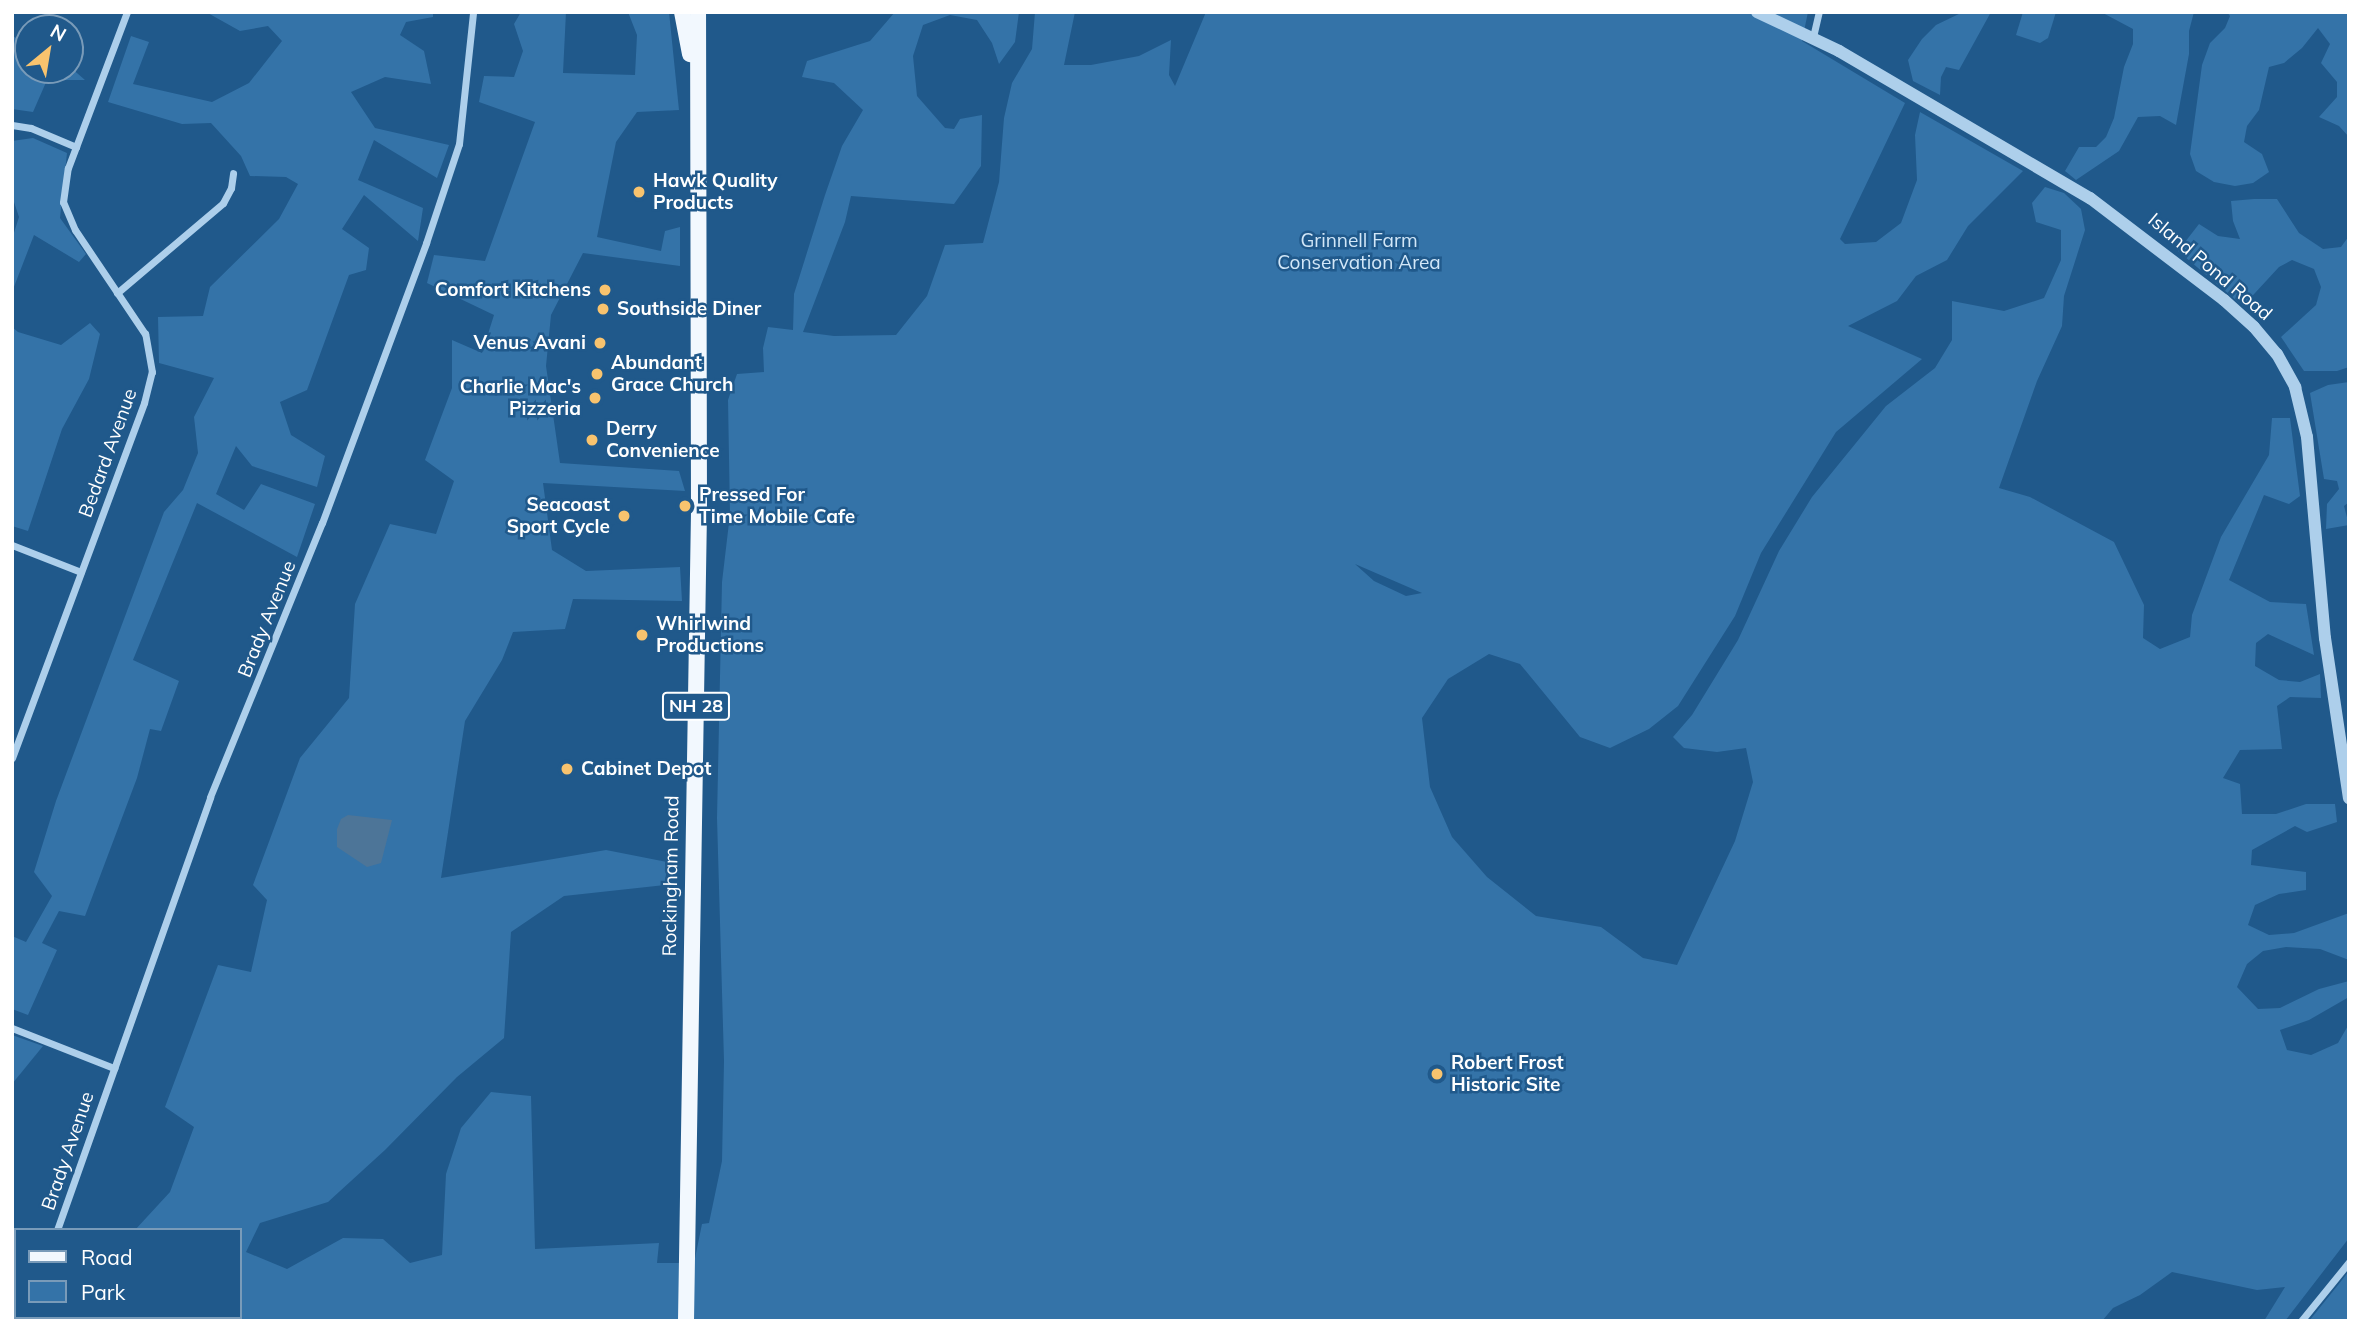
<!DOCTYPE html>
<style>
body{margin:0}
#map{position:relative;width:2361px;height:1333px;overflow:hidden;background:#20598b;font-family:Mulish,sans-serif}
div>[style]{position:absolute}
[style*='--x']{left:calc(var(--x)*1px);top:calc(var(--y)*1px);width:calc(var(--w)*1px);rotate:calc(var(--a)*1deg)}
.green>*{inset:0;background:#3473a8}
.water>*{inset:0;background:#4d7598}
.minor>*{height:7px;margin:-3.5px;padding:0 3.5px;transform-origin:3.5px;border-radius:3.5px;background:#adcfeb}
.tertiary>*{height:12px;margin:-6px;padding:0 6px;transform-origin:6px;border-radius:6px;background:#adcfeb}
.primary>*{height:16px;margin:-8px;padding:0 8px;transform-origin:8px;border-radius:8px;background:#f2f8fe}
.dots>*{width:19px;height:19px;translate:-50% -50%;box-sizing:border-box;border:4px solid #20598b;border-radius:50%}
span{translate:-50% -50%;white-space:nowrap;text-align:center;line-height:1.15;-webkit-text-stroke:5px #20598b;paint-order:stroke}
.shield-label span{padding:2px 5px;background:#20598b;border:2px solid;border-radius:5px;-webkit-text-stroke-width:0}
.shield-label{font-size:18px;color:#fff;font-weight:700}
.poi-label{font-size:19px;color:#fff;font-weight:700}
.left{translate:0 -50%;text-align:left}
.right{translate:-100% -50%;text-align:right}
.park-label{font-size:19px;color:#d2e7f8}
.street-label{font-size:19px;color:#fff}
.frame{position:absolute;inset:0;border:14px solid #fff;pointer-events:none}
.legend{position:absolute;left:14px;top:1228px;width:228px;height:91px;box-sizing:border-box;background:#20598b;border:2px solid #799bb9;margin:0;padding:9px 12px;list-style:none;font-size:21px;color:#fff}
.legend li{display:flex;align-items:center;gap:14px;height:35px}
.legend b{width:35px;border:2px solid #799bb9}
.north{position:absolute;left:14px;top:14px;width:70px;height:70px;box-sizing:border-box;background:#20598b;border:2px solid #799bb9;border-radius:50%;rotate:30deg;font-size:19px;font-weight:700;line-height:28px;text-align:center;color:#fff}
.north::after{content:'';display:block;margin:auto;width:24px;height:32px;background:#f8c36e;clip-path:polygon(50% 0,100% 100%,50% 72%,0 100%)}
</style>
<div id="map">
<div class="green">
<div style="clip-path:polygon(206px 12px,433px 12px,433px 17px,406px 22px,400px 35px,424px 51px,431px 84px,385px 77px,351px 92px,375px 128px,449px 145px,437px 178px,374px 140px,358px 180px,423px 208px,418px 241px,364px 195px,342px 229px,369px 248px,366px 270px,349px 275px,307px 390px,280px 402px,291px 435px,325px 456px,317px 487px,252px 466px,236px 446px,216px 494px,244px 510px,261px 484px,315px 504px,297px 557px,197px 503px,133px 660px,179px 681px,161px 731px,150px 729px,137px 778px,85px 916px,59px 911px,42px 943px,57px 950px,28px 1015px,12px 1009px,12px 936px,26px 942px,52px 896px,34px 872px,56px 801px,164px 512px,183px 490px,198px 453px,194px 417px,214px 378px,159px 363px,158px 317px,203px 316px,210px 287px,279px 219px,298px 184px,286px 177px,250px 176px,241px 156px,211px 123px,182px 124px,108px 102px,131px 36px,149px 42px,133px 84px,212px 102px,249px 83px,282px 41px,268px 26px,240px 31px)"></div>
<div style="clip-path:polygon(evenodd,521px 12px,566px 12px,563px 73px,635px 75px,637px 35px,628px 12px,669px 12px,679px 110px,637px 112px,616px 142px,597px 237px,661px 251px,665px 231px,680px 227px,680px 266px,583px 253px,551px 315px,546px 366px,560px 463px,679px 471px,685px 491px,543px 483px,552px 550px,586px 571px,680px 567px,682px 601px,573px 599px,565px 629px,513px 632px,502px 660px,465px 721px,441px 878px,606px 850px,667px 862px,665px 885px,564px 896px,511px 932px,504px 1038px,457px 1077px,385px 1150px,328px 1202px,260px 1223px,246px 1252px,287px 1269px,343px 1238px,383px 1239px,410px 1263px,442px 1255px,446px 1174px,461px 1128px,491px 1092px,531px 1096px,535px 1249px,659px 1243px,657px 1263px,694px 1263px,702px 1224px,709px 1223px,722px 1161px,724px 1061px,717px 818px,722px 582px,730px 514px,728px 400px,737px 374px,764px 372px,763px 348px,768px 327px,793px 330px,794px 294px,825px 195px,842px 146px,863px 110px,834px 83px,802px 77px,807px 61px,870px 41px,895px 12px,1019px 12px,1015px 42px,999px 64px,992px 43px,977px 20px,950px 15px,923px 25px,913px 56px,917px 96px,945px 128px,954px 129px,960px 119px,982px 115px,981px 166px,954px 204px,851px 196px,845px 222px,803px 332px,834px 336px,896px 335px,927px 296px,945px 245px,983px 243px,999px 182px,1004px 118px,1012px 83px,1032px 49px,1035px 12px,1075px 12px,1064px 65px,1091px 65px,1139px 56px,1171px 40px,1169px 75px,1175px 86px,1206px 12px,1808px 12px,1802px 41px,1905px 103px,1840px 239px,1845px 244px,1876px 242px,1901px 223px,1917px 180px,1915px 135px,1920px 112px,2023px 171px,1968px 226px,1947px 260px,1916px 276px,1897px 301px,1848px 326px,1922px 359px,1836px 432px,1761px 553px,1735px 616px,1678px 706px,1649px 729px,1610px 748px,1580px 737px,1520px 664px,1489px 654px,1448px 679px,1422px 718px,1430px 787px,1452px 837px,1487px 877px,1536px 916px,1601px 927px,1643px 958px,1677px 965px,1735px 841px,1753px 782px,1746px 748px,1717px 752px,1684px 748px,1673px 737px,1692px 715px,1738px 640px,1779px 551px,1812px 497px,1886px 406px,1935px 368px,1952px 340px,1952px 301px,2004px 311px,2044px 298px,2061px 260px,2061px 230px,2036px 222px,2032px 203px,2045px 187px,2064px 193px,2081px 209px,2085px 230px,2064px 296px,2062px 326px,2037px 381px,1999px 488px,2030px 497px,2114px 542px,2144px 605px,2143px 638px,2160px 649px,2190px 637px,2192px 615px,2221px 537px,2269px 455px,2272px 418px,2290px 418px,2300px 496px,2289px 504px,2264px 495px,2229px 580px,2270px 602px,2306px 604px,2314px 655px,2268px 634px,2256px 643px,2255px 666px,2279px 680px,2300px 682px,2320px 674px,2321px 698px,2290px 697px,2277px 706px,2282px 749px,2240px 750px,2223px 778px,2240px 784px,2242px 814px,2276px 814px,2306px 804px,2335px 804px,2337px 822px,2307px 832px,2295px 826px,2252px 850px,2251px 865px,2306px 872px,2306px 890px,2279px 894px,2255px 905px,2248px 925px,2269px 935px,2294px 933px,2349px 913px,2349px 960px,2320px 949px,2286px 947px,2263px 951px,2247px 964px,2237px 987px,2258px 1009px,2280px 1008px,2319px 989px,2349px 981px,2349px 997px,2309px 1020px,2280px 1030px,2287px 1050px,2311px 1055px,2338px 1043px,2349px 1024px,2349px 1238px,2285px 1321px,2264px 1321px,2285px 1287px,2257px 1290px,2172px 1272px,2140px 1295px,2113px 1308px,2102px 1321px,96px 1321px,98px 1317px,240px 1317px,240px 1230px,135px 1230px,170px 1192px,194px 1127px,165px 1107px,218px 965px,251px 972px,267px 900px,253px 885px,300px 758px,349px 698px,355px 604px,390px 524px,436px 534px,454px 481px,425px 460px,452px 388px,452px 340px,482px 353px,494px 315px,427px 283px,434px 255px,485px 261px,535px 122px,479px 102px,484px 76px,514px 77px,523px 51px,514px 24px,521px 12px,1355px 564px,1422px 593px,1406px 596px,1374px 581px,1355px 564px)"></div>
<div style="clip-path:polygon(1963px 12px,1991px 12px,1959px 70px,1946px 67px,1941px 77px,1940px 95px,1913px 81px,1908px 60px,1922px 39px,1936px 25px)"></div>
<div style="clip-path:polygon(2023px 12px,2056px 12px,2048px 38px,2040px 43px,2016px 35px)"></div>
<div style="clip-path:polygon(2101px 12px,2194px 12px,2189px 31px,2189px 54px,2176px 125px,2160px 116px,2138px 117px,2119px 151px,2076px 180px,2065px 171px,2079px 147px,2096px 147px,2106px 137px,2114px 118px,2124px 67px,2133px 44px,2133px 29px)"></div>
<div style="clip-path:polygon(2227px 12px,2349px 12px,2349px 137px,2339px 126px,2319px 117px,2337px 97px,2337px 82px,2321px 63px,2330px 44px,2318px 28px,2302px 48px,2284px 63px,2269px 67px,2259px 110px,2247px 126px,2244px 142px,2262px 154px,2269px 172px,2253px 183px,2235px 186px,2214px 182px,2196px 171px,2190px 154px,2202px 65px,2210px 43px,2225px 28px,2230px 16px)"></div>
<div style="clip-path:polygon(12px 36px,28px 43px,28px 70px,70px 70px,70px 67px,85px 80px,47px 80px,33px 112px,12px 109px)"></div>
<div style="clip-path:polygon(33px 138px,67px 153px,60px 218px,86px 254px,79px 262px,34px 235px,12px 292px,12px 239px,19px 217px,12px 196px,12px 141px)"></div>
<div style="clip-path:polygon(2254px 199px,2277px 199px,2299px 233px,2323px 249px,2341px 247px,2349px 236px,2349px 367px,2337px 371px,2304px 371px,2281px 337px,2316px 305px,2321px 287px,2314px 269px,2292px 260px,2279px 267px,2243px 306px,2178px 251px,2199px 224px,2218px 236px,2240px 239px,2233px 221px,2231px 201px)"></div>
<div style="clip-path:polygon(90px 323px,100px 334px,89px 379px,62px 429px,28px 531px,12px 526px,12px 327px,18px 332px,61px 345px)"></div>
<div style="clip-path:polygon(2349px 382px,2349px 502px,2344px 506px,2349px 525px,2326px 529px,2327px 504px,2339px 489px,2337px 481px,2324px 479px,2310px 393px,2328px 385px)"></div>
<div style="clip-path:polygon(12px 1035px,43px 1046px,12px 1084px)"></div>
<div style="clip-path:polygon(2349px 1271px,2349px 1321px,2309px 1321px,2338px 1285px)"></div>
</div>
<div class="water">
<div style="clip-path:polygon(348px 815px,392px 820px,381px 863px,367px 867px,337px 847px,337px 829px,341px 819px)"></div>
</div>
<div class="minor">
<div style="--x:1813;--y:37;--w:26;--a:-77"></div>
<div style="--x:12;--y:125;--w:19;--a:9"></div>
<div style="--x:31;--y:128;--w:49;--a:22.9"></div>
<div style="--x:117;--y:293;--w:139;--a:-40.3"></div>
<div style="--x:223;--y:203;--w:17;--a:-62"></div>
<div style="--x:231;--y:188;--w:15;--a:-82"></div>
<div style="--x:12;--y:545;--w:74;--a:21.4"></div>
<div style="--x:12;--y:758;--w:379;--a:-69.6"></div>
<div style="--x:144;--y:403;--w:32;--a:-76"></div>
<div style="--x:152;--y:372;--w:39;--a:-100"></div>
<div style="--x:145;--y:334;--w:125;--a:-123.9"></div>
<div style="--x:75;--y:230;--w:30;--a:-113"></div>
<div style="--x:63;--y:202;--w:34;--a:-82"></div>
<div style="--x:68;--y:168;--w:167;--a:-69.3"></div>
<div style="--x:12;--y:1028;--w:110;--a:21.4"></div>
<div style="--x:57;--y:1230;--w:459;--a:-70.5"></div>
<div style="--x:210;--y:797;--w:296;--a:-67.8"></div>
<div style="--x:322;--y:523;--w:299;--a:-69.6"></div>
<div style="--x:426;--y:243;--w:104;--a:-71.6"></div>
<div style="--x:459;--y:144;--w:133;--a:-83.9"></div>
<div style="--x:25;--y:1321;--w:4;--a:-63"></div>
<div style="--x:2301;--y:1321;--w:76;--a:-50.9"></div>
</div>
<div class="tertiary">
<div style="--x:1757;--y:12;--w:91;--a:25.4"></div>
<div style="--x:1839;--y:51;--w:291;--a:30.4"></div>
<div style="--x:2090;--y:198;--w:168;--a:37.3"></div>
<div style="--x:2224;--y:300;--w:40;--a:42"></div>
<div style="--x:2254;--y:327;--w:35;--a:50"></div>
<div style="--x:2277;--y:354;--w:38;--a:61"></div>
<div style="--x:2295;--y:387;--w:51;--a:76.5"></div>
<div style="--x:2307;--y:437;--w:202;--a:84.9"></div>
<div style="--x:2325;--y:638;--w:162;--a:81.5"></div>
</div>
<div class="primary">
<div style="--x:682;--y:12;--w:43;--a:79.2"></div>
<div style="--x:686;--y:1321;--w:808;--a:-89.08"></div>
<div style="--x:699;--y:513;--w:501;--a:-90.11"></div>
</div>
<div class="dots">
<div style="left:639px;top:192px;background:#f8c36e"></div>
<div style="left:605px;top:290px;background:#f8c36e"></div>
<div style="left:603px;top:309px;background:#f8c36e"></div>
<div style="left:600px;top:343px;background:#f8c36e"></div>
<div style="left:597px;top:374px;background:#f8c36e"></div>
<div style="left:595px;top:398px;background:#f8c36e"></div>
<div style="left:592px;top:440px;background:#f8c36e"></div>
<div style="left:685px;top:506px;background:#f8c36e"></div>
<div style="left:624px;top:516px;background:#f8c36e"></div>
<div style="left:642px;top:635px;background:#f8c36e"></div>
<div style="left:567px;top:769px;background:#f8c36e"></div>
<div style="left:1437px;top:1074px;background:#f8c36e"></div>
</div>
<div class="shield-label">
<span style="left:696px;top:706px">NH 28</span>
</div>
<div class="poi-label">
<span class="left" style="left:653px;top:192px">Hawk Quality<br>Products</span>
<span class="right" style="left:591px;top:290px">Comfort Kitchens</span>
<span class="left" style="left:617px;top:309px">Southside Diner</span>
<span class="right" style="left:586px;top:343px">Venus Avani</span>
<span class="left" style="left:611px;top:374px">Abundant<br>Grace Church</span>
<span class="right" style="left:581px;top:398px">Charlie Mac's<br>Pizzeria</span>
<span class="left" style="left:606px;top:440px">Derry<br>Convenience</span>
<span class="left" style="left:699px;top:506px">Pressed For<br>Time Mobile Cafe</span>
<span class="right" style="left:610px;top:516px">Seacoast<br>Sport Cycle</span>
<span class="left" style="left:656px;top:635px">Whirlwind<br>Productions</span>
<span class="left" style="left:581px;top:769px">Cabinet Depot</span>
<span class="left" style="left:1451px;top:1074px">Robert Frost<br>Historic Site</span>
</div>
<div class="park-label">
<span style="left:1359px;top:252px">Grinnell Farm<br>Conservation Area</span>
</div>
<div class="street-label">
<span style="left:2210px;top:267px;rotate:40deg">Island Pond Road</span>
<span style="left:108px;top:453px;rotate:-70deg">Bedard Avenue</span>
<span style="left:267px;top:619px;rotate:-68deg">Brady Avenue</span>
<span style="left:671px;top:876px;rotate:-89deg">Rockingham Road</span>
<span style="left:68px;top:1151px;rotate:-71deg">Brady Avenue</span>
</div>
<div class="frame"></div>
<ul class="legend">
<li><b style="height:9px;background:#f2f8fe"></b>Road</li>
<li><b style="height:19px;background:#3473a8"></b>Park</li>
</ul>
<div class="north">N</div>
</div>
